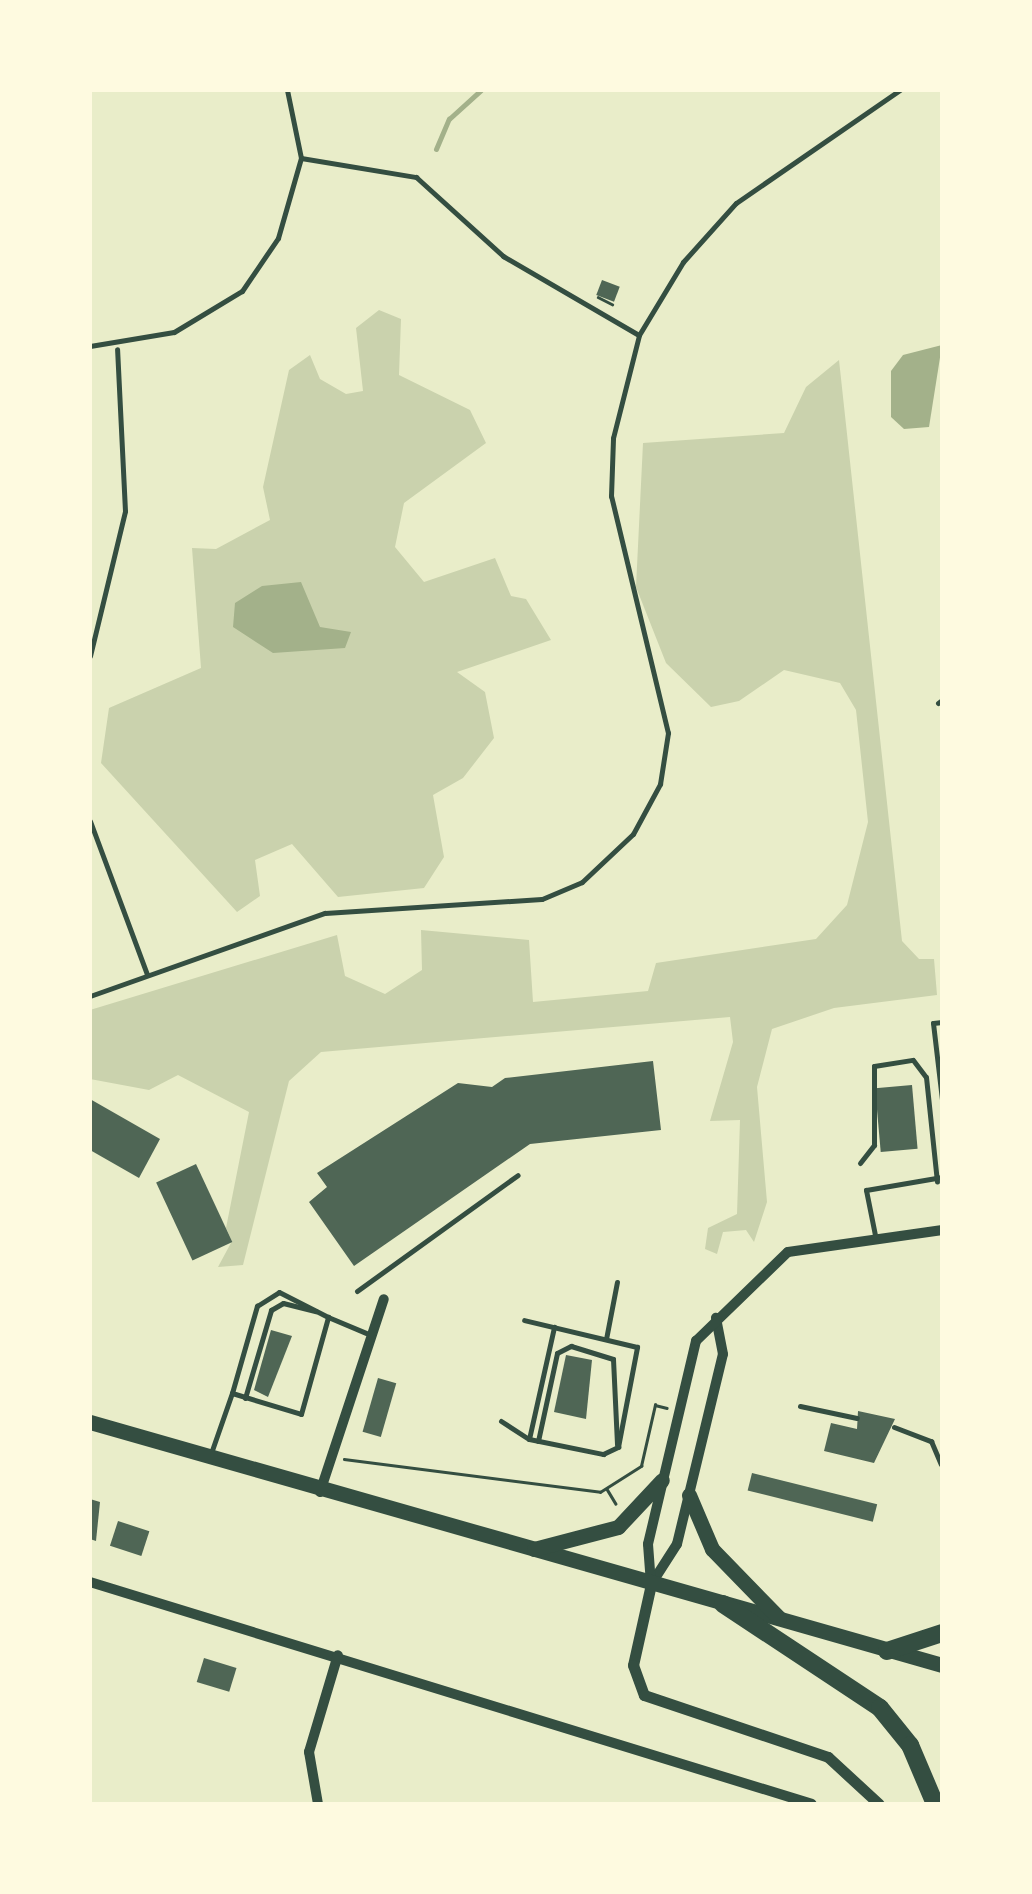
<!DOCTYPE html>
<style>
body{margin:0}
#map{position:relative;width:1032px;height:1894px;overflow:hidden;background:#e9edc9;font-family:"Public Sans",sans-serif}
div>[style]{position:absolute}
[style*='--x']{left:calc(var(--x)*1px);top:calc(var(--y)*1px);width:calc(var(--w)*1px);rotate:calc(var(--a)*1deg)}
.green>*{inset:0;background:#cad2ad}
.water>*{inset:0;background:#a3b18a}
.stream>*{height:5px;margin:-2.5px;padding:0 2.5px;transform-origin:2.5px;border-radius:2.5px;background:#a3b18a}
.building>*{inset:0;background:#4f6655;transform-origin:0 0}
.path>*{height:2.5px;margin:-1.25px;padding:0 1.25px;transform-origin:1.25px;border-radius:1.25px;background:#344e41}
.service>*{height:5px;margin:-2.5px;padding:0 2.5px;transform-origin:2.5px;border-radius:2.5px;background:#344e41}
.minor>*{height:10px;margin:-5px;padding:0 5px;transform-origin:5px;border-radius:5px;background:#344e41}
.tertiary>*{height:11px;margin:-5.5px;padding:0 5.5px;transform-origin:5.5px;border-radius:5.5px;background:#344e41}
.primary>*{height:15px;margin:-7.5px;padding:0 7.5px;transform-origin:7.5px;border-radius:7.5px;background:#344e41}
.motorway>*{height:18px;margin:-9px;padding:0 9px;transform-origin:9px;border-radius:9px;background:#344e41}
span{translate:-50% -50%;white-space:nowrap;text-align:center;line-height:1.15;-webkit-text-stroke:10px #fefae0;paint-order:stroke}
.frame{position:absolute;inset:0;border:92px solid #fefae0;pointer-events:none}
</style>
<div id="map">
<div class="green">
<div style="clip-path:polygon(379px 310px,401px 319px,399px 375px,470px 410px,486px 443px,404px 503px,395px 547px,424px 582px,495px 558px,511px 596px,526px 599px,551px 640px,457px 672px,485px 692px,494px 738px,463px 778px,433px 795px,444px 857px,424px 888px,338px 897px,292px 844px,255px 860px,260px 896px,237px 912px,101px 763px,109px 708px,201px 668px,192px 548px,216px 549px,270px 520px,263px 487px,289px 370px,310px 355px,320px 379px,346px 394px,363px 391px,356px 328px)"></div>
<div style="clip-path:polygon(839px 360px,902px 941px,919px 959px,934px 959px,937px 995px,834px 1008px,772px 1029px,757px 1087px,767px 1202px,754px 1242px,746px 1230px,723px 1232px,717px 1254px,705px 1249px,708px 1228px,737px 1214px,740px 1120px,710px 1121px,733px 1042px,730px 1017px,321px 1052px,289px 1081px,243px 1265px,218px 1267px,232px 1241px,226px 1228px,249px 1112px,178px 1075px,149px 1090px,90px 1079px,90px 1010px,337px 935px,345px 976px,385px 994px,422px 970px,421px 930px,529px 940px,533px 1002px,648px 991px,656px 963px,816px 939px,847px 905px,868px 822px,856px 710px,840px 683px,784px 670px,739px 701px,711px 707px,666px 663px,636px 587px,643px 443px,784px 433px,806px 387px)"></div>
</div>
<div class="water">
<div style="clip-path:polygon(942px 345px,929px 427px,904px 429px,891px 417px,891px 371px,903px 355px)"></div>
<div style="clip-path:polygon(301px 582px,320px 627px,351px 632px,345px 648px,273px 653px,233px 627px,235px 603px,262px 586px)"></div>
</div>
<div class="stream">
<div style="--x:436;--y:149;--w:33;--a:-67"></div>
<div style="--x:449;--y:119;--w:43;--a:-42.2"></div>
</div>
<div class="building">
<div style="left:602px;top:280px;width:19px;height:16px;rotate:21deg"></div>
<div style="clip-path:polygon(653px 1061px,661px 1130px,530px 1144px,354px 1266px,309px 1202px,327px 1187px,317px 1173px,458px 1083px,492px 1087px,505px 1078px)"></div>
<div style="left:912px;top:1085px;width:64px;height:37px;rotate:85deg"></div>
<div style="clip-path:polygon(90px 1099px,160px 1139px,139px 1178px,90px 1150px)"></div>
<div style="left:196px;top:1164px;width:86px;height:44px;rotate:65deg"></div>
<div style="clip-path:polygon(271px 1330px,292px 1336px,268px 1397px,254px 1390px)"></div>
<div style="clip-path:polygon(566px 1355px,592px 1360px,586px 1419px,554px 1412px)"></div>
<div style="left:378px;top:1378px;width:19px;height:56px;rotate:16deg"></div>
<div style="clip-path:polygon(858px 1411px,895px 1419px,874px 1463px,824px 1451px,831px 1423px,857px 1429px)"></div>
<div style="left:752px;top:1473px;width:129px;height:18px;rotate:14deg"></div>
<div style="clip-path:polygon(90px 1499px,100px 1502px,96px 1541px,90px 1539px)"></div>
<div style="left:118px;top:1521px;width:33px;height:26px;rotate:18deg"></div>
<div style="left:204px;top:1658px;width:34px;height:25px;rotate:17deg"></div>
</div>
<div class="path">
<div style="--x:598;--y:297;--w:16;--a:27"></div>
<div style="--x:344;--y:1459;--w:258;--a:7.3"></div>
<div style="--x:600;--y:1492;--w:49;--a:-32.4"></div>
<div style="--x:641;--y:1466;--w:63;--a:-77.1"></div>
<div style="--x:655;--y:1405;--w:12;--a:14"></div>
<div style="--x:607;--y:1489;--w:17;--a:59"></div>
</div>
<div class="service">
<div style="--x:301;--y:158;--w:117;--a:9.4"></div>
<div style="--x:416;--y:177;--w:118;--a:42.2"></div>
<div style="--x:503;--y:256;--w:157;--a:30.2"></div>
<div style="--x:90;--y:346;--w:85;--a:-9.5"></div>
<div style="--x:174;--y:332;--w:79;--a:-31.1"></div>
<div style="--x:242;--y:291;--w:64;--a:-55.8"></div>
<div style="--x:278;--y:238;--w:83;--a:-74"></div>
<div style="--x:301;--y:158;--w:69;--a:-101.6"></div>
<div style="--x:90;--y:656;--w:149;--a:-76.4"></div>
<div style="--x:125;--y:511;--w:162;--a:-92.8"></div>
<div style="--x:938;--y:703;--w:5;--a:-37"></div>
<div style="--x:90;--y:821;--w:163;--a:69.6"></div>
<div style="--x:90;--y:996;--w:249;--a:-19.5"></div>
<div style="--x:325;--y:913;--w:217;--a:-3.7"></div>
<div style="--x:542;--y:899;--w:43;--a:-23"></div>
<div style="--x:582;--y:882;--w:70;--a:-43.3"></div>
<div style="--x:633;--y:834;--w:57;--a:-61.6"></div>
<div style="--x:660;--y:784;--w:52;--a:-81.1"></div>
<div style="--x:668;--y:733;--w:244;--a:-103.5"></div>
<div style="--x:611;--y:496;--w:58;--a:-88"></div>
<div style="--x:613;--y:438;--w:106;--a:-75.8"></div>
<div style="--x:639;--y:335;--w:85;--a:-58.9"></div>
<div style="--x:683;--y:262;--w:79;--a:-48.1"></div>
<div style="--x:736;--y:203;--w:199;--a:-34.6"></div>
<div style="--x:942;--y:1022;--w:9;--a:174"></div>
<div style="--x:933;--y:1023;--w:78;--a:83.3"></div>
<div style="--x:860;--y:1163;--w:23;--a:-52"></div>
<div style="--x:874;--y:1145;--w:79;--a:-90"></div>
<div style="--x:874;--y:1066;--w:39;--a:-9"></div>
<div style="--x:913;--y:1060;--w:21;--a:53"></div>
<div style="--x:926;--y:1077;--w:105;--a:84"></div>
<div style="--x:875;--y:1235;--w:46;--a:-101.3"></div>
<div style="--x:866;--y:1190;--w:77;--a:-9.7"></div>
<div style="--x:357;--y:1291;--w:198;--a:-35.8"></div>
<div style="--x:606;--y:1339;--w:58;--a:-79.1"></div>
<div style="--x:232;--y:1393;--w:91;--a:-74"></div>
<div style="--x:257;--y:1306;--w:26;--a:-32"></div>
<div style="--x:279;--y:1292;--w:55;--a:27"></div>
<div style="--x:245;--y:1398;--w:92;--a:-73.5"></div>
<div style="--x:271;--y:1310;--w:14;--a:-30"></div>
<div style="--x:283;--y:1303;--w:34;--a:14"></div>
<div style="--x:800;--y:1406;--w:58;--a:11.9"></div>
<div style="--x:501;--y:1421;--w:33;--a:33"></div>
<div style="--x:529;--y:1439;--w:76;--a:11.5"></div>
<div style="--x:603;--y:1454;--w:17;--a:-25"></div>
<div style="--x:618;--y:1447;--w:102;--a:-79.2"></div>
<div style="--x:637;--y:1347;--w:116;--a:-166.6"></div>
<div style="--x:894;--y:1427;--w:40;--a:21"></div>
<div style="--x:931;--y:1441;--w:25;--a:67"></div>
<div style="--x:529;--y:1439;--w:115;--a:-77.4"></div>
<div style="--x:538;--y:1441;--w:90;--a:-77.8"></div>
<div style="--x:557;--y:1353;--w:16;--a:-27"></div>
<div style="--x:571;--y:1346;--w:44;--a:17.2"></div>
<div style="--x:613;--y:1359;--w:86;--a:87.3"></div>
<div style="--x:210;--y:1456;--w:67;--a:-70.8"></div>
<div style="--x:232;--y:1393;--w:72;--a:16.9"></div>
<div style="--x:301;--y:1414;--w:101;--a:-74.4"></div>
<div style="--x:328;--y:1317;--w:41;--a:22.8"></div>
</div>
<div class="minor">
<div style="--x:320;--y:1492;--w:203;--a:-71.7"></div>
<div style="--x:90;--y:1582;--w:755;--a:17.09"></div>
<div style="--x:652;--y:1583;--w:46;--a:-57.3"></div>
<div style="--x:677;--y:1544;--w:195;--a:-76.4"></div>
<div style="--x:723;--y:1354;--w:37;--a:-101"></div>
<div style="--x:651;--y:1584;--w:40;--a:-94.3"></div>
<div style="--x:648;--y:1544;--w:209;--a:-76.7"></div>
<div style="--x:696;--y:1341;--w:128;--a:-44.1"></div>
<div style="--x:788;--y:1252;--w:156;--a:-8.1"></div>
<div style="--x:318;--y:1804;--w:53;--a:-99.8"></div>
<div style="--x:309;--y:1752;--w:101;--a:-73.4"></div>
</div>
<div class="tertiary">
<div style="--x:651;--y:1584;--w:83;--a:102.5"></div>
<div style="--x:633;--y:1665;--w:32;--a:70"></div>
<div style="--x:644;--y:1695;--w:194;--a:18.6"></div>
<div style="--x:828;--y:1757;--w:69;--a:42.7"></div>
</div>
<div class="primary">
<div style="--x:90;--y:1422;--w:886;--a:15.92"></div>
<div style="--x:689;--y:1495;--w:59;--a:66.9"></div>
<div style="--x:712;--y:1549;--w:96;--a:45.8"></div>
<div style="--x:534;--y:1549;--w:87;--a:-14.7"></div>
<div style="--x:618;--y:1527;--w:64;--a:-46.9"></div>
</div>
<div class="motorway">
<div style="--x:723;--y:1604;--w:188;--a:33.5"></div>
<div style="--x:880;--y:1708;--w:48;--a:51"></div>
<div style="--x:910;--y:1745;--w:64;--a:67"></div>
<div style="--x:887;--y:1651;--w:58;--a:-18.1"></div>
</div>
<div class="frame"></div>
</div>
